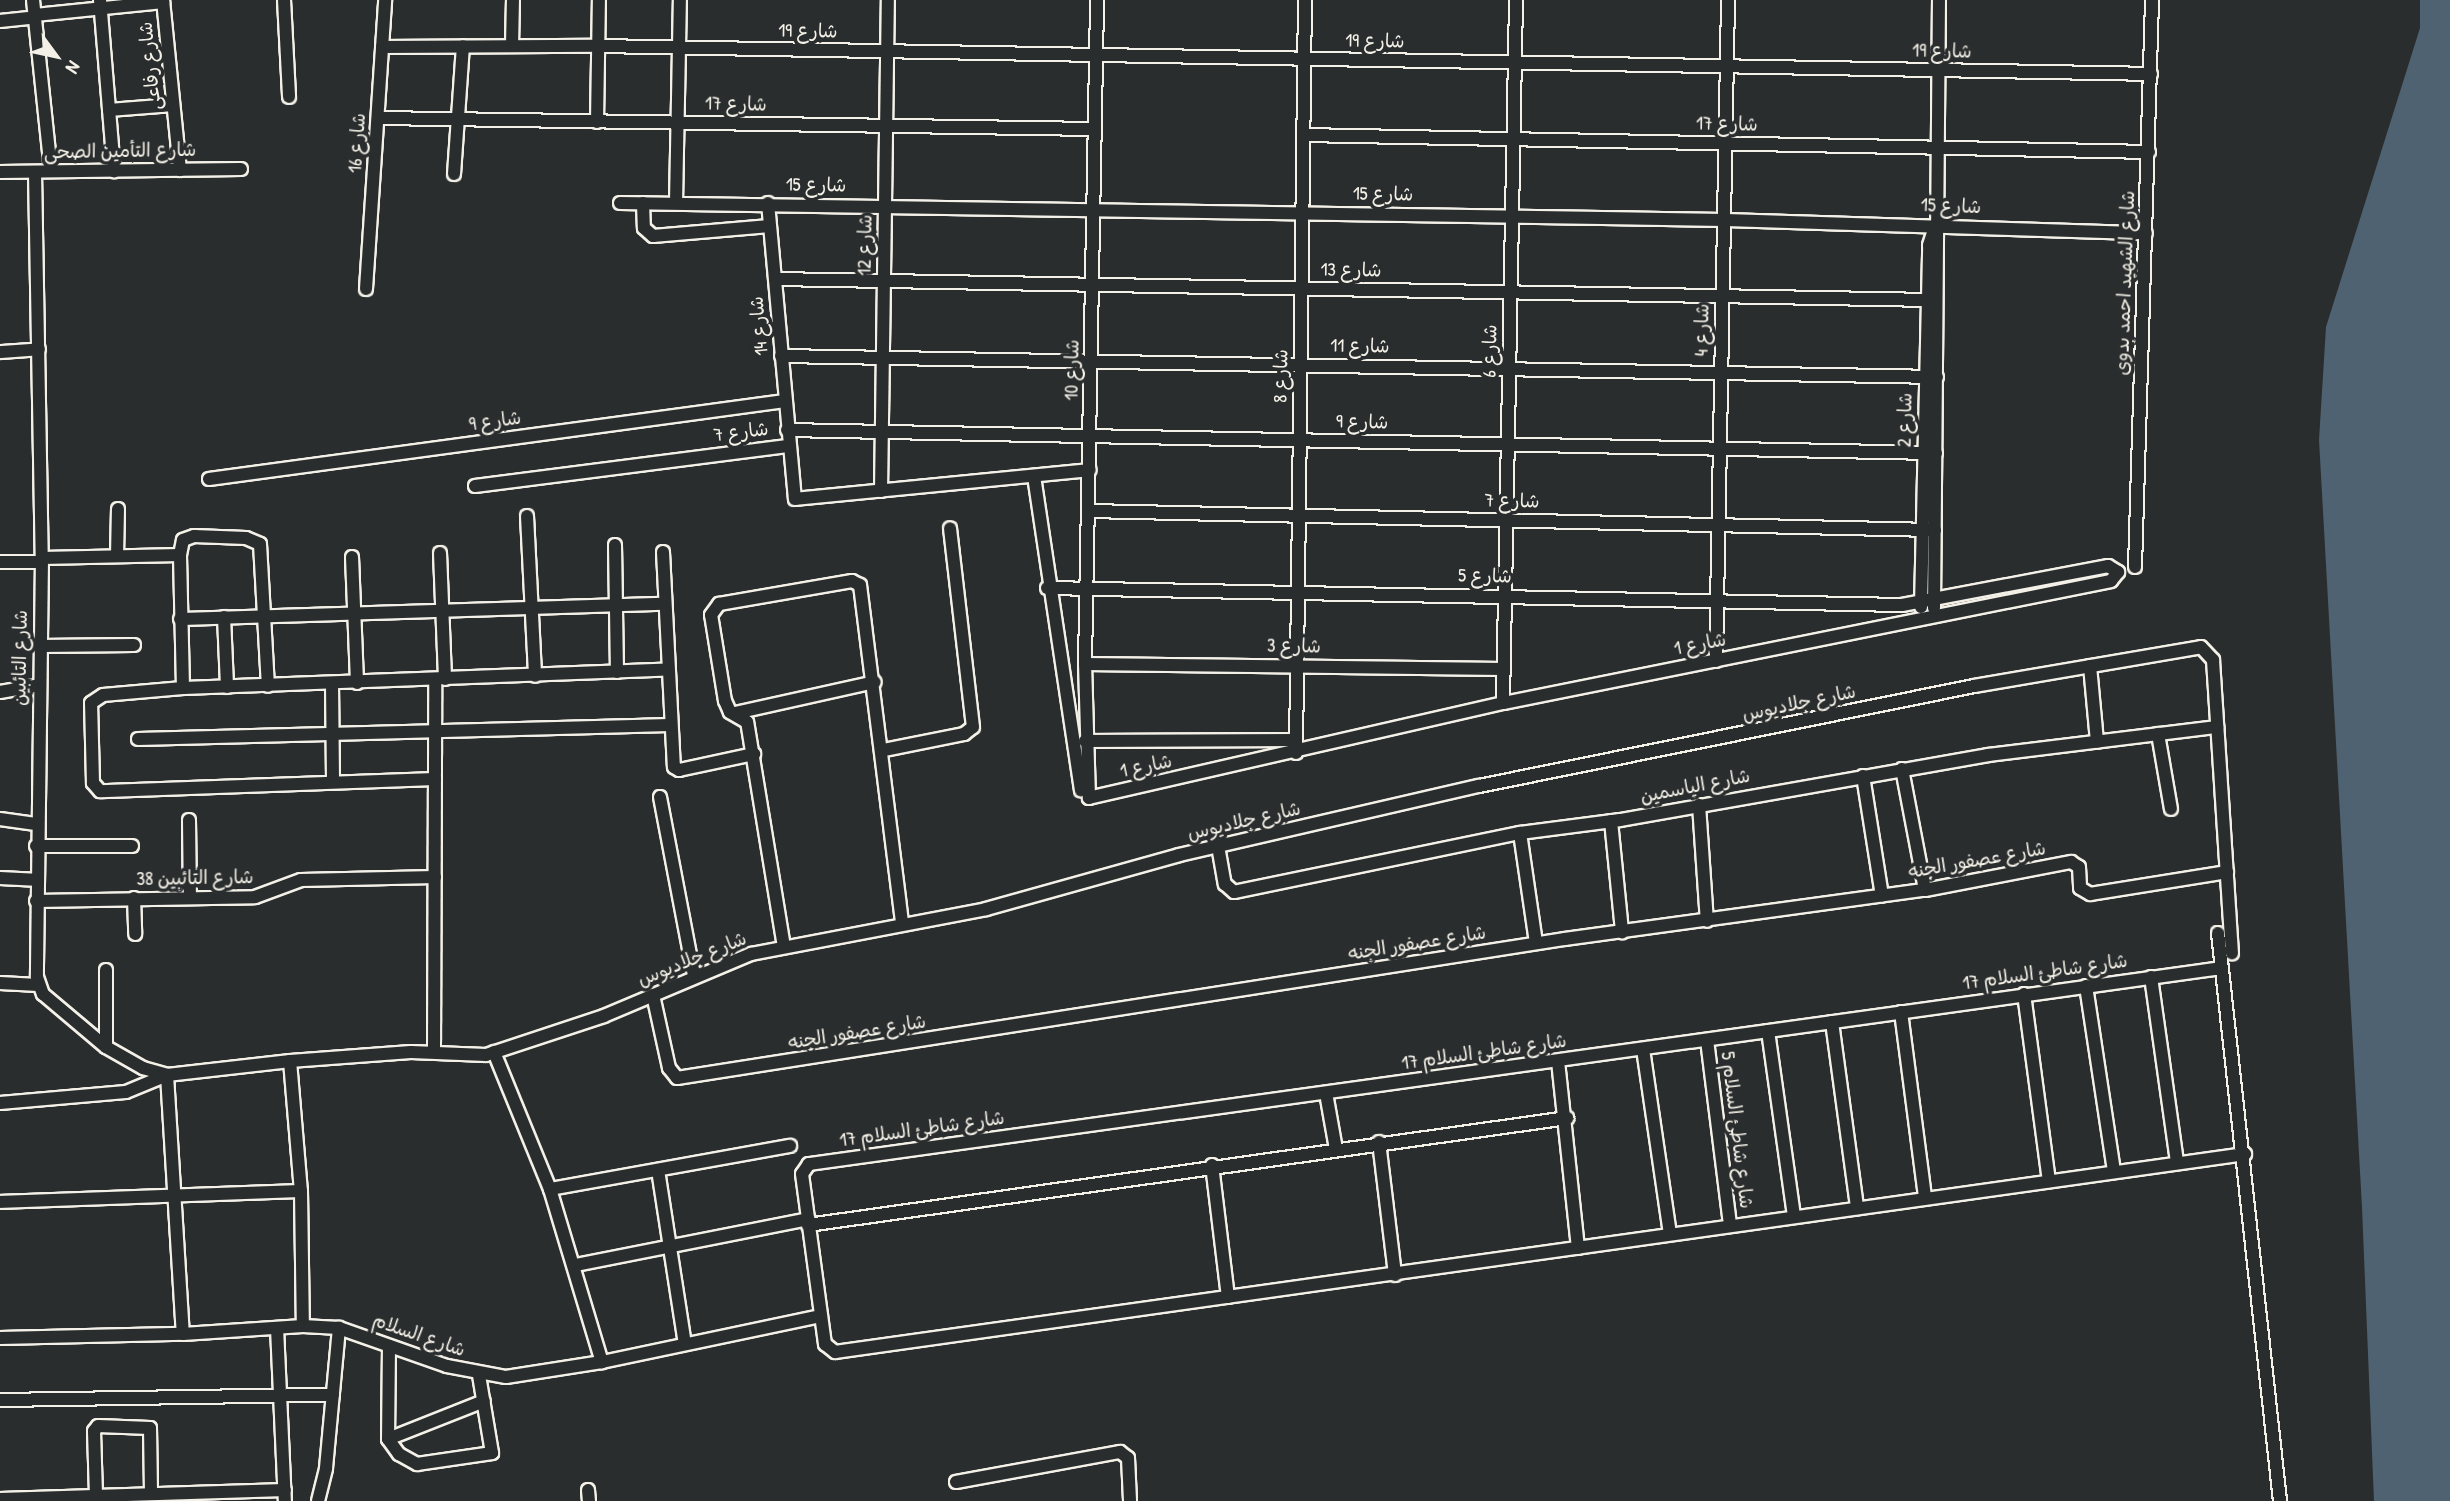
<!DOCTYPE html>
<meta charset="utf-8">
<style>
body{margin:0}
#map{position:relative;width:2450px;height:1501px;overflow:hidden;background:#2a2d2e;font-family:"Patrick Hand","Playpen Sans Arabic",sans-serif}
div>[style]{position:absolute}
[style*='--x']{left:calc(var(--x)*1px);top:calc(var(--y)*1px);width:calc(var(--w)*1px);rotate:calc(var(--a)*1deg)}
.water>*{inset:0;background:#4f6272}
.roads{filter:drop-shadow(2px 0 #f4f1e8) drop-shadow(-2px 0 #f4f1e8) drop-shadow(0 2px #f4f1e8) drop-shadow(0 -2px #f4f1e8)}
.minor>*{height:12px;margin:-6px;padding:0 6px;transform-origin:6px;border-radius:6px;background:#2a2d2e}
span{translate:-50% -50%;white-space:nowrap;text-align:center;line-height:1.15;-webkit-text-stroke:7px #2a2d2e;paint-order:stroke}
.street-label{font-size:19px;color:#f4f1e8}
.north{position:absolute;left:21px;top:21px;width:70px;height:70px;-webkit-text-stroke:5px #2a2d2e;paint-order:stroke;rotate:123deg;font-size:19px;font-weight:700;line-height:28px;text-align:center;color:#f4f1e8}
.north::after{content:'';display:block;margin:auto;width:24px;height:32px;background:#f4f1e8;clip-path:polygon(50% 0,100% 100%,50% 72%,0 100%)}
</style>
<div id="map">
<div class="water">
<div style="clip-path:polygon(2420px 0,2450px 0,2450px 1501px,2374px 1501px,2362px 1207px,2319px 440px,2326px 327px,2420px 28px)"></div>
</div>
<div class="roads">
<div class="minor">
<div style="--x:33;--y:0;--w:172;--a:84"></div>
<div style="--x:100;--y:0;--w:172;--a:85.3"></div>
<div style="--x:163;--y:0;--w:171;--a:84.3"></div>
<div style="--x:284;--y:0;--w:97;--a:87"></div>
<div style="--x:35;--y:15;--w:129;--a:-5.8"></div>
<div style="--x:0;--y:21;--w:36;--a:-6"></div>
<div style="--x:512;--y:46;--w:46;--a:-88.8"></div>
<div style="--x:382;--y:47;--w:216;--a:-0.3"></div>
<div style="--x:598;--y:46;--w:1553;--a:1.03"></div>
<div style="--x:109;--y:110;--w:64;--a:-4.5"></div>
<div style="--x:378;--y:118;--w:716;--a:0.88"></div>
<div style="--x:597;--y:122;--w:122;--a:-89.1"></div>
<div style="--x:1304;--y:135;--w:845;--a:1.15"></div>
<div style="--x:0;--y:172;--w:241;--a:-0.7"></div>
<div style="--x:35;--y:172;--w:386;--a:89"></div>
<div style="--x:42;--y:558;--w:419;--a:90.7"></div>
<div style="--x:37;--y:977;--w:18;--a:71"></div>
<div style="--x:43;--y:994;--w:82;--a:40.1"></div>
<div style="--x:106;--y:1047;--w:43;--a:29.6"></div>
<div style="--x:143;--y:1068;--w:25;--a:16"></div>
<div style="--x:167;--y:1075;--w:259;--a:86.5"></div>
<div style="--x:454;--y:174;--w:128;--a:-86"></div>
<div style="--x:620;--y:203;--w:1104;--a:0.88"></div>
<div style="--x:1724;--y:220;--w:422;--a:1.8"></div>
<div style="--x:643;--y:203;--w:25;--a:88"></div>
<div style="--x:644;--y:228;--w:12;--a:42"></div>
<div style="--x:653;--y:236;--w:117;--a:-4.9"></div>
<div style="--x:676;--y:203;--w:203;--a:-88.9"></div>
<div style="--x:768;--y:203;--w:297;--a:84.8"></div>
<div style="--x:795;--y:499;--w:296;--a:-5.6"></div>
<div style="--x:775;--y:279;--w:1152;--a:1.04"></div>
<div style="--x:366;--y:289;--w:290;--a:-86.2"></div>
<div style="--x:0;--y:352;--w:39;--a:-4"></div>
<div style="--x:781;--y:356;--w:1156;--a:1.04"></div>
<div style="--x:787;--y:430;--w:1149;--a:1.15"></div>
<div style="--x:1034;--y:476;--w:318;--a:81.5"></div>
<div style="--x:209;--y:479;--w:581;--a:-7.71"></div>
<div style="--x:475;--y:486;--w:317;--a:-7.3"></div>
<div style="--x:881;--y:491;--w:491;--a:-89.2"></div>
<div style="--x:1089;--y:511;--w:846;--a:1.29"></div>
<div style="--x:527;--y:516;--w:160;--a:87.1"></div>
<div style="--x:615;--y:545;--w:127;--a:89.1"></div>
<div style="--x:663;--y:552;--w:215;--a:87.1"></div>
<div style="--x:674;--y:767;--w:6;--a:31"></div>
<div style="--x:679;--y:770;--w:77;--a:-12"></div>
<div style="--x:440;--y:553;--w:126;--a:87.7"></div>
<div style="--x:117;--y:556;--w:47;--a:-88.8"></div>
<div style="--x:352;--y:557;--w:126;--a:87.7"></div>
<div style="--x:42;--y:558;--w:138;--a:-1.2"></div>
<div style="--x:0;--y:562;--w:42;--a:0"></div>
<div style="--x:2135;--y:567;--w:567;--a:-88.28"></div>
<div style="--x:1047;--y:588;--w:855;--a:1.14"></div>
<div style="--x:1902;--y:605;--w:210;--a:-10.7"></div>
<div style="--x:2108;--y:566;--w:12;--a:31"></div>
<div style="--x:2118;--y:572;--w:11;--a:128"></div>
<div style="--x:2111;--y:581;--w:620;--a:168.65"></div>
<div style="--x:1503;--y:703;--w:425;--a:167.1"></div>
<div style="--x:1921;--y:607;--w:362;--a:-88.7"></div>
<div style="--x:1929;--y:245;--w:22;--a:-72"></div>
<div style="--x:1934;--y:608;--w:608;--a:-89.53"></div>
<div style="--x:224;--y:617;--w:70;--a:87.5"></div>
<div style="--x:180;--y:619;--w:485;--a:-1.8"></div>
<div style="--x:40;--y:646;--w:94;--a:-0.6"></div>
<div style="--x:1716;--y:661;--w:661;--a:-88.96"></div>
<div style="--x:1085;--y:664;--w:418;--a:0.7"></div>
<div style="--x:2090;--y:666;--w:76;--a:84.7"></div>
<div style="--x:332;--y:684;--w:97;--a:89.4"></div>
<div style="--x:183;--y:688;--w:133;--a:-91.3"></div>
<div style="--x:180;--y:555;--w:15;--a:-79"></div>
<div style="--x:183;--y:540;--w:12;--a:-20"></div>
<div style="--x:194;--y:536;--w:52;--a:2.2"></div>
<div style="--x:246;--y:538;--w:15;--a:23"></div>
<div style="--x:260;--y:544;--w:142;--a:86.8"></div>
<div style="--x:0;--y:692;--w:40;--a:-10"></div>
<div style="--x:1503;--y:703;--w:703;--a:-88.94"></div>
<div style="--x:735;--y:713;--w:143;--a:-12.5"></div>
<div style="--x:2158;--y:734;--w:76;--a:80.2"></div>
<div style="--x:138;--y:739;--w:532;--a:-1.51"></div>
<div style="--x:1085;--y:741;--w:211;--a:-0.3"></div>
<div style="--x:884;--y:750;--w:82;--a:-11.3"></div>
<div style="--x:964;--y:734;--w:11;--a:-38"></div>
<div style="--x:973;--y:727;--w:200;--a:-96.6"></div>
<div style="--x:1296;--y:753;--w:753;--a:-89.32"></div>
<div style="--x:1902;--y:769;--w:123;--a:79.2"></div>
<div style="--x:1863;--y:776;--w:121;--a:81"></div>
<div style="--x:435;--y:779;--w:335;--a:177.9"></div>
<div style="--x:100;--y:791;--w:11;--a:-131"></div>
<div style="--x:93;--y:783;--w:80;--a:-91.4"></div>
<div style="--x:91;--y:703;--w:14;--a:-34"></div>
<div style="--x:103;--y:695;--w:80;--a:-5"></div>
<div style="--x:183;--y:688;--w:485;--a:-2.2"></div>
<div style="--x:660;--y:797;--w:182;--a:79.2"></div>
<div style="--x:1089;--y:798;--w:134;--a:-91.7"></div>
<div style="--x:1085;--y:664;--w:664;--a:-88.96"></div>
<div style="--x:1699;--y:805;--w:116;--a:86.1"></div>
<div style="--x:0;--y:819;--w:36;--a:8"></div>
<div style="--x:189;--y:820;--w:77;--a:89.3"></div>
<div style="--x:1611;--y:821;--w:112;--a:84.3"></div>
<div style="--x:1520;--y:833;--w:111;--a:81.7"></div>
<div style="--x:36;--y:846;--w:96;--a:0"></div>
<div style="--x:1218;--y:846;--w:39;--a:80"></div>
<div style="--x:1225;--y:884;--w:12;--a:42"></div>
<div style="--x:1234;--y:892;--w:292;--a:-11.7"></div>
<div style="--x:1520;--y:833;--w:101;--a:-7.4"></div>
<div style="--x:1620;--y:820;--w:374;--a:-10"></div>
<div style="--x:1988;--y:755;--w:231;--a:-7"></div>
<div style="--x:0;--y:878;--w:35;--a:3"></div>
<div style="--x:134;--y:898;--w:36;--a:88"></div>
<div style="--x:36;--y:901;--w:219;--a:-1"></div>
<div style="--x:255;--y:897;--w:49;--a:-20.3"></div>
<div style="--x:301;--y:880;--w:134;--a:-1.3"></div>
<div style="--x:2218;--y:933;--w:571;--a:83.77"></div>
<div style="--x:784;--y:947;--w:228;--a:-99.3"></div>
<div style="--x:747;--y:722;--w:20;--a:-150"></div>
<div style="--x:730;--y:712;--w:12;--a:-114"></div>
<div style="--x:725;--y:701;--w:87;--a:-99.2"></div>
<div style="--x:711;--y:615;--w:14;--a:-54"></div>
<div style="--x:719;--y:604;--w:135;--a:-9.8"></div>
<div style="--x:852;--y:581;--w:9;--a:27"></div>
<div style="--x:860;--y:585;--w:341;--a:82.9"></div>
<div style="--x:2222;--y:968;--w:1427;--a:172.1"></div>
<div style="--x:809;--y:1164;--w:12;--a:125"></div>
<div style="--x:802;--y:1174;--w:172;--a:82.3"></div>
<div style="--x:825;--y:1344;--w:13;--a:39"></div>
<div style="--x:835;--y:1352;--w:1424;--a:-7.99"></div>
<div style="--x:106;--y:970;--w:77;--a:90"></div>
<div style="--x:2151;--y:977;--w:188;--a:82"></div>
<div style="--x:0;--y:983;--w:38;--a:3"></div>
<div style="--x:2086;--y:986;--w:188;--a:81.4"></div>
<div style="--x:2024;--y:994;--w:189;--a:82.4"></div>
<div style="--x:653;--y:995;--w:75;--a:77.6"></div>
<div style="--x:669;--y:1068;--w:13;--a:51"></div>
<div style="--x:677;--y:1078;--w:899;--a:-8.9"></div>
<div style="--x:1565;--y:939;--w:363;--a:-7.8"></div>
<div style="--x:1925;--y:890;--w:149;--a:-10.9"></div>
<div style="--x:2071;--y:862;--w:9;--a:32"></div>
<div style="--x:2079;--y:867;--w:21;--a:87"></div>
<div style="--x:2080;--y:888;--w:12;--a:31"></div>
<div style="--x:2090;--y:894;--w:139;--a:-9.1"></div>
<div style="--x:1901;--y:1012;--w:188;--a:82.6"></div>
<div style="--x:1832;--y:1022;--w:188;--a:82.3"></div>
<div style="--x:1768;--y:1031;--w:187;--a:82"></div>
<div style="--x:1707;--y:1040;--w:186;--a:82.9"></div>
<div style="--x:1643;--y:1049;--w:186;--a:81.7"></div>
<div style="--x:434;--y:1052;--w:372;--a:-89.8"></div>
<div style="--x:494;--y:1052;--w:148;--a:67.8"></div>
<div style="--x:550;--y:1189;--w:181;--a:73.3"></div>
<div style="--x:290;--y:1061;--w:130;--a:85.2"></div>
<div style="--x:301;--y:1191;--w:135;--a:89.2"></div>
<div style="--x:1558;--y:1061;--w:188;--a:83.9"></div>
<div style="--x:1326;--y:1093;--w:57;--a:79.9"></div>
<div style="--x:0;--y:1103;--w:126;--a:-5"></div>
<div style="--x:126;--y:1092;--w:44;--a:-22.5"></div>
<div style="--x:167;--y:1075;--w:124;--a:-6.5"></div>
<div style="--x:290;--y:1061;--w:121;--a:-4.3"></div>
<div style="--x:411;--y:1052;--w:75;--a:2.3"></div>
<div style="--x:486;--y:1055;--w:124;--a:-18.3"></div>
<div style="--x:604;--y:1016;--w:160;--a:-22.9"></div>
<div style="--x:751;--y:954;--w:239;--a:-10.8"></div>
<div style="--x:986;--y:909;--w:200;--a:-15.6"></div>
<div style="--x:1179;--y:855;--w:308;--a:-13"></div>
<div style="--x:1479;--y:786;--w:505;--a:-11.42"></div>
<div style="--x:1974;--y:686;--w:230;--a:-9.7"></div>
<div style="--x:2201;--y:647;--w:18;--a:47"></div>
<div style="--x:2213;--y:660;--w:294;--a:86.3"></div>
<div style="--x:1379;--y:1142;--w:134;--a:83.1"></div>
<div style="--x:1212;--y:1165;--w:133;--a:83.1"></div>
<div style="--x:658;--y:1170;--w:176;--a:81.2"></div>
<div style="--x:550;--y:1189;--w:244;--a:-10.2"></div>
<div style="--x:0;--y:1202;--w:301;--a:-2.1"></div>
<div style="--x:808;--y:1225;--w:767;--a:-8.02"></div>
<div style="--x:576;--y:1265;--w:237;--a:-11.2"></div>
<div style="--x:277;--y:1328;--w:173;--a:87.4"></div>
<div style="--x:0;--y:1338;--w:183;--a:-1.3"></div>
<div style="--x:183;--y:1334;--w:120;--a:-3.8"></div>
<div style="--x:303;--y:1326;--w:36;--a:3"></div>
<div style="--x:339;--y:1328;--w:114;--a:19.4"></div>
<div style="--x:447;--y:1366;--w:60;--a:10.6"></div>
<div style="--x:506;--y:1377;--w:97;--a:-8.9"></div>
<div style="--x:602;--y:1362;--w:224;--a:-11.9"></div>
<div style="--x:389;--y:1346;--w:93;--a:90.6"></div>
<div style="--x:388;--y:1439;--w:19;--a:54"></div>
<div style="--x:399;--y:1454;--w:21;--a:29"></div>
<div style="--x:417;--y:1464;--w:76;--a:-8.3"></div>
<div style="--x:492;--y:1453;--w:79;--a:-99.5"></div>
<div style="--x:0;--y:1400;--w:333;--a:-0.9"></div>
<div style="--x:388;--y:1439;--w:103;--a:-21.6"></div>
<div style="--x:956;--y:1482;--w:167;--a:-10.4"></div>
<div style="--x:1120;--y:1452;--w:10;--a:37"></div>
<div style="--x:1128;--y:1458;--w:43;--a:87.3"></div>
<div style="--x:588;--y:1490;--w:11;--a:85"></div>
<div style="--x:96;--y:1495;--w:64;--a:-91.8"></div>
<div style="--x:94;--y:1431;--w:6;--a:-51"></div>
<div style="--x:98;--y:1426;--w:52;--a:2.2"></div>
<div style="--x:150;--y:1428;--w:65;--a:89.1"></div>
<div style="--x:0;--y:1499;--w:285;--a:-1.8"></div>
<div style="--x:318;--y:1501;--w:34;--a:-76"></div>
<div style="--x:326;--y:1468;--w:141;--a:-84.7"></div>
</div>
</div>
<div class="street-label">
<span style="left:808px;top:31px;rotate:1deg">شارع 19</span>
<span style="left:1375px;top:41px;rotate:1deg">شارع 19</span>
<span style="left:1942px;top:51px;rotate:1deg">شارع 19</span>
<span style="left:150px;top:66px;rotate:-96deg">شارع رفاعى</span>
<span style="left:736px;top:104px;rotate:1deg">شارع 17</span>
<span style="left:1727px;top:124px;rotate:1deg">شارع 17</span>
<span style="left:357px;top:143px;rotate:-86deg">شارع 16</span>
<span style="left:120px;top:151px;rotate:-1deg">شارع التأمين الصحى</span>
<span style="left:816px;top:185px;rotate:1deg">شارع 15</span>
<span style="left:1383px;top:194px;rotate:1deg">شارع 15</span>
<span style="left:1951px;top:206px;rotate:2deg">شارع 15</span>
<span style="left:865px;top:245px;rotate:-89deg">شارع 12</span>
<span style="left:1351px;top:270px;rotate:1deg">شارع 13</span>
<span style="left:2125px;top:283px;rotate:-88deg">شارع الشهيد احمد بدوى</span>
<span style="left:759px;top:326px;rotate:-95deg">شارع 14</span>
<span style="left:1702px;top:330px;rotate:-89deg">شارع 4</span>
<span style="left:1360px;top:346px;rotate:1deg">شارع 11</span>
<span style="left:1490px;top:351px;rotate:-89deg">شارع 6</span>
<span style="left:1072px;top:370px;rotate:-89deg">شارع 10</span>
<span style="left:1281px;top:376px;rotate:-89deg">شارع 8</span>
<span style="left:1905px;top:420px;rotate:-89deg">شارع 2</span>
<span style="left:495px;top:421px;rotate:-8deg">شارع 9</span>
<span style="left:1362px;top:422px;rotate:1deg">شارع 9</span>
<span style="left:741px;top:432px;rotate:-7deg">شارع 7</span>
<span style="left:1512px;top:501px;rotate:1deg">شارع 7</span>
<span style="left:1485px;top:576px;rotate:1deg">شارع 5</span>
<span style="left:1700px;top:644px;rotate:-11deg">شارع 1</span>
<span style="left:1294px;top:646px;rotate:1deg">شارع 3</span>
<span style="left:20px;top:658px;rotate:-89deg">شارع التائبين</span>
<span style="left:1799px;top:703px;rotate:-12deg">شارع جلاديوس</span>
<span style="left:1146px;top:766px;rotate:-12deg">شارع 1</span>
<span style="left:1695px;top:786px;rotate:-11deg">شارع الياسمين</span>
<span style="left:1244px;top:821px;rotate:-13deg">شارع جلاديوس</span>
<span style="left:1977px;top:860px;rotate:-10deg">شارع عصفور الجنه</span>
<span style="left:195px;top:878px;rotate:-1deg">شارع التائبين 38</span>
<span style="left:1417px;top:943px;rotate:-9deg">شارع عصفور الجنه</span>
<span style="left:692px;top:959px;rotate:-22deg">شارع جلاديوس</span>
<span style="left:2045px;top:972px;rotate:-8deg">شارع شاطئ السلام 17</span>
<span style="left:857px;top:1032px;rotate:-9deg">شارع عصفور الجنه</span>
<span style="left:1484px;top:1052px;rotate:-8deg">شارع شاطئ السلام 17</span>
<span style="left:922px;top:1129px;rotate:-8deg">شارع شاطئ السلام 17</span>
<span style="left:1737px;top:1130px;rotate:83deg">شارع شاطئ السلام 5</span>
<span style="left:419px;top:1335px;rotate:19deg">شارع السلام</span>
</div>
<div class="north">N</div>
</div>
